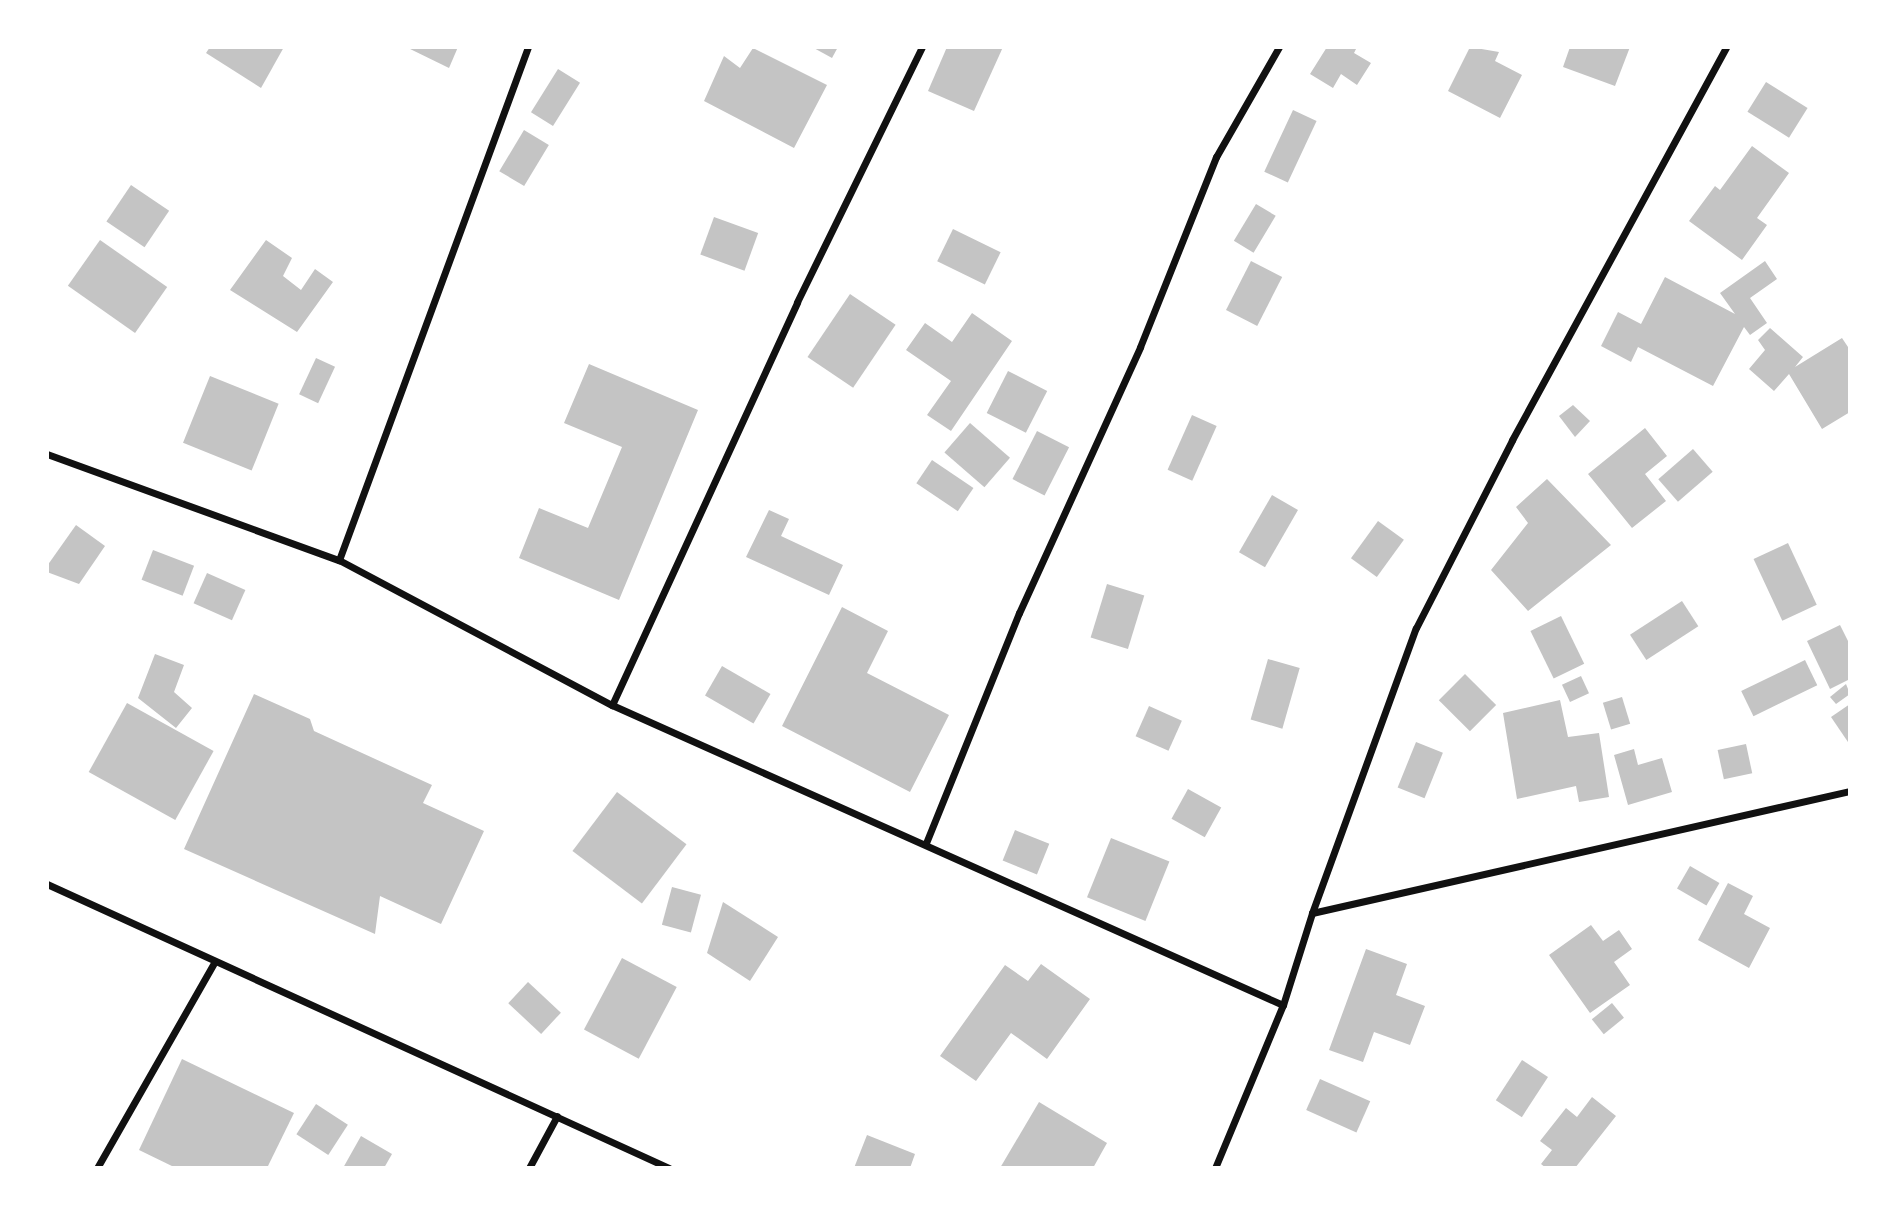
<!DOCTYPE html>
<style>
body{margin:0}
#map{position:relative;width:1897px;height:1215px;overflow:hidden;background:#fff;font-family:"Fira Sans Condensed",sans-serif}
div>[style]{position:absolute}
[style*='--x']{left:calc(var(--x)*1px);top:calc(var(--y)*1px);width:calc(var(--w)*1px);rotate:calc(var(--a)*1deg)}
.building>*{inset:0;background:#c4c4c4;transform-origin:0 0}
.minor>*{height:7px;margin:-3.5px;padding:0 3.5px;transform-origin:3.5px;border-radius:3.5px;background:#111}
span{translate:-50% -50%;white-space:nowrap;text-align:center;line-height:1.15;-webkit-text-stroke:5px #fff;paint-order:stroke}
.frame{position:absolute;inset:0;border:49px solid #fff;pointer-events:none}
</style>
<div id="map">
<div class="building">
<div style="clip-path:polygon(210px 47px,284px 47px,261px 88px,206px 53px)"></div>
<div style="clip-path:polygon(406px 47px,458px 47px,449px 68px)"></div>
<div style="clip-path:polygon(812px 47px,838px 47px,832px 58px)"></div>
<div style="clip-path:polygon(947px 47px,1003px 47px,974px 111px,928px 91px)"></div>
<div style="clip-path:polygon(1327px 47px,1357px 47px,1354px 53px,1371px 63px,1357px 85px,1341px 74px,1333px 88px,1310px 74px)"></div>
<div style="clip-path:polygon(1470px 47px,1499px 52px,1495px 61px,1522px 75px,1500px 118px,1448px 91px)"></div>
<div style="clip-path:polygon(1570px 47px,1630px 47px,1615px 86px,1563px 67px)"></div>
<div style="clip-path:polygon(753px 48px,827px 85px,794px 148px,704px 101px,724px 56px,740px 68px)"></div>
<div style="left:558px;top:69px;width:26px;height:51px;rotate:32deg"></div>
<div style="left:1766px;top:82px;width:49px;height:35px;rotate:32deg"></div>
<div style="left:1293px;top:110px;width:26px;height:68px;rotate:25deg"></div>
<div style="left:524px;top:130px;width:29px;height:48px;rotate:31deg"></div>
<div style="clip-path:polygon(1752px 146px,1789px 173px,1757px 218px,1767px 225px,1742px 260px,1689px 221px,1715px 186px,1720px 190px)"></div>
<div style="left:131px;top:185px;width:46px;height:44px;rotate:34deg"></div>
<div style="left:1256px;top:204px;width:23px;height:43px;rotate:31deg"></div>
<div style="left:714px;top:217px;width:47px;height:40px;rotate:20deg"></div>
<div style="left:953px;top:229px;width:53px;height:36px;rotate:26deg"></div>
<div style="left:100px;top:240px;width:82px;height:56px;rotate:35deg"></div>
<div style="clip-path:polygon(266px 240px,292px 258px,283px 276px,301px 290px,315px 269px,333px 282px,297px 332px,230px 290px)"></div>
<div style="left:1251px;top:261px;width:35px;height:55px;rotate:27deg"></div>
<div style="clip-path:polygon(1765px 261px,1777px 279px,1750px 298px,1767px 323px,1750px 335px,1744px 327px,1713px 386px,1638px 347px,1631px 362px,1601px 346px,1618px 312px,1641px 324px,1665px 277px,1735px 314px,1720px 293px)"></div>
<div style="left:850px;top:294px;width:55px;height:76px;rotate:34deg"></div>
<div style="clip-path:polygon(972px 313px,1012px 341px,951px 431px,927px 415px,951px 381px,906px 350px,925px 323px,952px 342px)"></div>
<div style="clip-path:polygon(1770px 328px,1803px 357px,1795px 367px,1842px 338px,1850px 350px,1850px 412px,1822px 429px,1789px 374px,1774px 391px,1749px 369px,1765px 350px,1758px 340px)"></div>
<div style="left:316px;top:358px;width:21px;height:40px;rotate:25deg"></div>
<div style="clip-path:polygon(589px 364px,698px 410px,619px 600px,519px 558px,539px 508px,588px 528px,622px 447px,564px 423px)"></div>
<div style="left:1008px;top:371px;width:44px;height:47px;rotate:27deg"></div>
<div style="left:210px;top:376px;width:74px;height:72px;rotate:22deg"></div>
<div style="clip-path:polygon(1573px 405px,1590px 421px,1575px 437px,1559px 416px)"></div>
<div style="left:1192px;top:415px;width:27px;height:60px;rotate:24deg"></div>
<div style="left:970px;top:423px;width:53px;height:39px;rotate:41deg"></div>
<div style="clip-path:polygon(1645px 428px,1667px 456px,1645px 474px,1666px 501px,1632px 528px,1588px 474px)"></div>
<div style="left:1037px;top:431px;width:36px;height:54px;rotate:27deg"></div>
<div style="left:1693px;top:449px;width:30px;height:46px;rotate:49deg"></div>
<div style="left:932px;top:460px;width:50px;height:28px;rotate:34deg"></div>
<div style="clip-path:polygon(1547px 479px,1611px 545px,1528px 611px,1491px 570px,1528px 523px,1516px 507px)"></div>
<div style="left:1272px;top:495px;width:30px;height:66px;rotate:30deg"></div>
<div style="clip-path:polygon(769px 510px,789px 519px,781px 536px,843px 565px,829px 595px,746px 557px)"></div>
<div style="left:1378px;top:521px;width:32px;height:46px;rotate:36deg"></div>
<div style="clip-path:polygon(76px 525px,105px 546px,79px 584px,47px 572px,47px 566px)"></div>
<div style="left:1788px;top:543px;width:68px;height:38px;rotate:65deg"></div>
<div style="left:153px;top:550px;width:44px;height:32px;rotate:21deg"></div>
<div style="left:207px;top:573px;width:42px;height:33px;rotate:24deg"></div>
<div style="left:1107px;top:584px;width:39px;height:56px;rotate:17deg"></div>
<div style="left:1682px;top:601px;width:30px;height:62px;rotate:57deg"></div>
<div style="clip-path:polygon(842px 607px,888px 631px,867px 673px,949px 715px,910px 792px,782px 726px)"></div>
<div style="left:1561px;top:616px;width:53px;height:34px;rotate:64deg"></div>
<div style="clip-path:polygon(1840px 625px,1850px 645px,1850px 679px,1830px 689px,1807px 641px)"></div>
<div style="clip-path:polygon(155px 654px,184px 665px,174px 692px,192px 708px,176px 728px,138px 698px)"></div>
<div style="left:1268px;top:659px;width:33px;height:63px;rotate:16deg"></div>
<div style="left:1805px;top:660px;width:28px;height:71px;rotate:64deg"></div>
<div style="left:722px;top:666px;width:56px;height:34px;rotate:30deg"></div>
<div style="left:1465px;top:674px;width:44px;height:37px;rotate:45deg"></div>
<div style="left:1581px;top:676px;width:19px;height:21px;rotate:65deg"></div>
<div style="clip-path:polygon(1846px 684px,1850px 694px,1836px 704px,1830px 697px)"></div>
<div style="clip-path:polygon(254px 694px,310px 719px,314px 731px,432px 785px,423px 803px,484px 831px,441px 924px,380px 896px,375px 934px,184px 849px)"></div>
<div style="left:1622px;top:697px;width:28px;height:20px;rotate:73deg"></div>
<div style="clip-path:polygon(1560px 700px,1568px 737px,1599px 733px,1609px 797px,1579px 802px,1576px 786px,1517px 799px,1503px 713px)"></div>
<div style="left:127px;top:703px;width:99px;height:79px;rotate:29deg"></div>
<div style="clip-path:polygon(1850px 704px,1850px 745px,1831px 717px)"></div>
<div style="left:1149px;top:706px;width:36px;height:33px;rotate:24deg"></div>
<div style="left:1416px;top:742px;width:29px;height:49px;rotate:22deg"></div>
<div style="left:1746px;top:744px;width:30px;height:29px;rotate:78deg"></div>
<div style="clip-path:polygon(1634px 749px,1638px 765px,1662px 758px,1672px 792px,1628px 805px,1614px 755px)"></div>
<div style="left:1188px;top:789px;width:38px;height:34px;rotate:29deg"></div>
<div style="left:617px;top:792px;width:87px;height:74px;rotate:37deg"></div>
<div style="left:1015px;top:830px;width:37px;height:33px;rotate:22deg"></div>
<div style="left:1111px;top:838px;width:63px;height:64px;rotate:22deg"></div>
<div style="left:1690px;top:866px;width:34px;height:26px;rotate:30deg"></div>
<div style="clip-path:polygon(1728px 883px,1753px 896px,1744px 914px,1770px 928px,1749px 968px,1698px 940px)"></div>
<div style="left:672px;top:887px;width:30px;height:39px;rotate:15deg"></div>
<div style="clip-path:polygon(723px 902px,778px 937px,750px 981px,707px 953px)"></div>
<div style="clip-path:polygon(1591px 925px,1603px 941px,1619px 930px,1632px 949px,1614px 962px,1630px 985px,1590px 1013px,1549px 955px)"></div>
<div style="clip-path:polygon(1366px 949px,1407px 964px,1396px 995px,1425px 1006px,1410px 1045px,1374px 1032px,1363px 1062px,1329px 1050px)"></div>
<div style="left:622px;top:958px;width:62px;height:81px;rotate:28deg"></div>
<div style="clip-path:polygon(1041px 964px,1090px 999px,1047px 1059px,1011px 1033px,976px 1081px,940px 1056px,1005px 965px,1028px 981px)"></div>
<div style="left:528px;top:982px;width:45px;height:29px;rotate:43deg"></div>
<div style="left:1612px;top:1003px;width:19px;height:26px;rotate:51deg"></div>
<div style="clip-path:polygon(182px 1059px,294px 1113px,267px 1168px,176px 1168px,139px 1150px)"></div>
<div style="left:1522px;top:1060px;width:31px;height:48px;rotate:33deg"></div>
<div style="left:1320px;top:1079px;width:55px;height:34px;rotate:24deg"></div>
<div style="clip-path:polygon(1592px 1097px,1616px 1116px,1575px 1168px,1546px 1168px,1541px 1164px,1552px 1150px,1540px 1141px,1566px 1108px,1577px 1117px)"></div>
<div style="clip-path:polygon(1039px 1102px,1107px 1143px,1093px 1168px,1000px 1168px)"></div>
<div style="left:316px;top:1104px;width:38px;height:36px;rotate:33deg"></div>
<div style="clip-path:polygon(867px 1135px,915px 1154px,910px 1168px,854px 1168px)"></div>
<div style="clip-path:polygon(361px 1136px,392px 1154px,384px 1168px,343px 1168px)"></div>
</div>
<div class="minor">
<div style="--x:47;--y:454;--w:311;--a:20"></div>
<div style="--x:339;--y:560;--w:309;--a:28"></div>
<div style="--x:612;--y:705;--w:735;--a:24.09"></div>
<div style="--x:339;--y:560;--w:547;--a:-69.78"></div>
<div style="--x:612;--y:705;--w:443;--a:-65.3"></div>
<div style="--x:797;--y:302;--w:284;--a:-63.9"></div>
<div style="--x:926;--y:843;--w:248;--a:-68"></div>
<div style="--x:1019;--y:613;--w:292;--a:-65.5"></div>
<div style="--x:1140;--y:347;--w:205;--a:-68.2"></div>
<div style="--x:1216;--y:157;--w:127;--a:-60.2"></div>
<div style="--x:47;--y:884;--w:684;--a:24.54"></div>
<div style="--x:1312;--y:913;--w:552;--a:-12.78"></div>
<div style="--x:97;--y:1168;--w:236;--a:-60.3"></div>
<div style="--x:529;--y:1168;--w:59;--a:-61.7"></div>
<div style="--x:1215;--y:1168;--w:177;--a:-67.4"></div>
<div style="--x:1283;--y:1005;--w:96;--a:-72.5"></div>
<div style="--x:1312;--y:913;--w:303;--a:-70"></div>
<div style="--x:1416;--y:628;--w:211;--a:-62.9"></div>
<div style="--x:1512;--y:440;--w:447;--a:-61.4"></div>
</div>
<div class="frame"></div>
</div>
